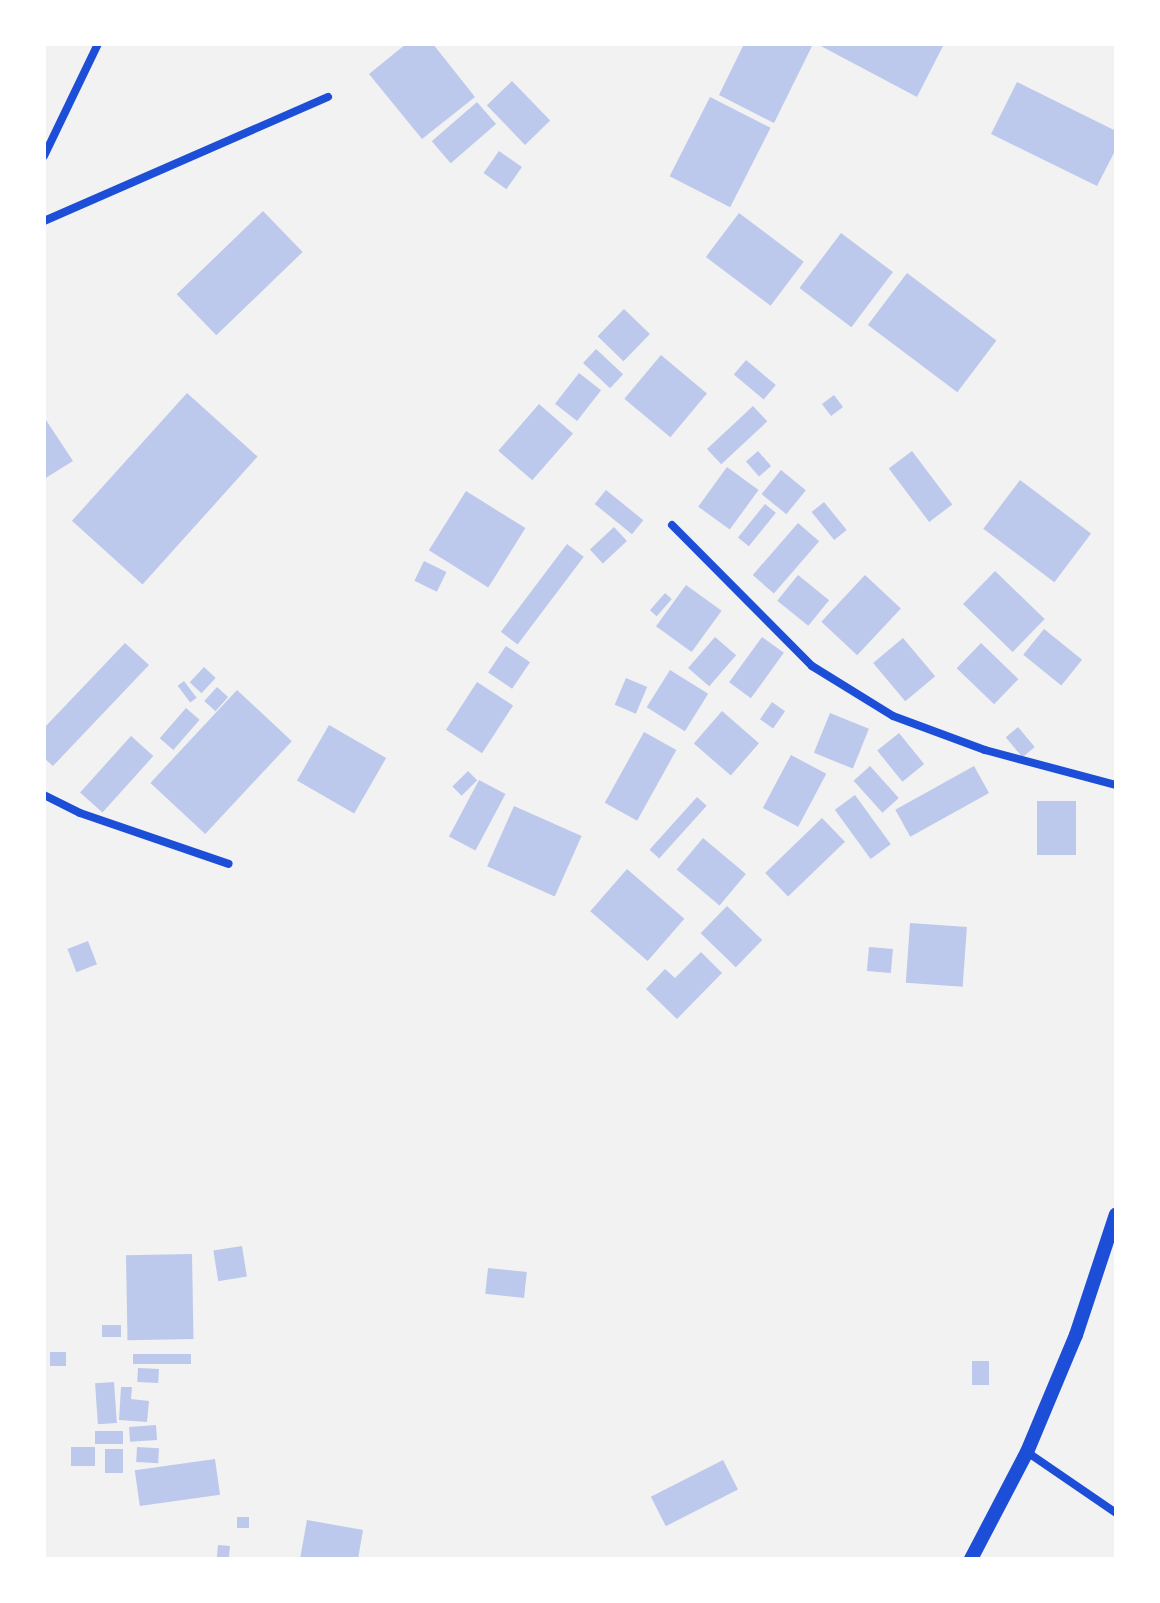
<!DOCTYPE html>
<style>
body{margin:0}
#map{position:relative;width:1160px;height:1603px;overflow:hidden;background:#f2f2f2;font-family:Manrope,sans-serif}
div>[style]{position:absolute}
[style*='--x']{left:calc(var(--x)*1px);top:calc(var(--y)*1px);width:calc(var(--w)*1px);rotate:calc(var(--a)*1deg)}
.building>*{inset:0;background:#bdc9ec;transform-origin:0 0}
.minor>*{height:8px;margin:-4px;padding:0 4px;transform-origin:4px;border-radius:4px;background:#1d4ed8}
.tertiary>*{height:14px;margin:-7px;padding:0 7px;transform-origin:7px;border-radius:7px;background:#1d4ed8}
span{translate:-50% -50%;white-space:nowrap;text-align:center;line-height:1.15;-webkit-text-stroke:8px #fff;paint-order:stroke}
.frame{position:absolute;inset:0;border:46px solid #fff;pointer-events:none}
</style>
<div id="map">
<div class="building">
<div style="clip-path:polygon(406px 44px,433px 44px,475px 97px,422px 139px,369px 74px)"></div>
<div style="clip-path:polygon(744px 44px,813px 44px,774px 123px,719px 95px)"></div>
<div style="clip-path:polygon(817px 44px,944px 44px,917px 97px)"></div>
<div style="left:512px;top:81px;width:55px;height:35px;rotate:46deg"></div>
<div style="clip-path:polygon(1017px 82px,1116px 131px,1116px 149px,1097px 186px,991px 134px)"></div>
<div style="left:710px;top:97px;width:68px;height:89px;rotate:27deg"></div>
<div style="left:477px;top:102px;width:29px;height:60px;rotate:49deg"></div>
<div style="left:499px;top:151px;width:28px;height:27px;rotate:35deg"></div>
<div style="left:263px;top:211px;width:57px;height:120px;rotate:46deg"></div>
<div style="left:739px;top:213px;width:81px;height:55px;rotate:37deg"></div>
<div style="left:841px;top:233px;width:65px;height:69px;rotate:37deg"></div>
<div style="left:907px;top:273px;width:112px;height:65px;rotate:37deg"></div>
<div style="left:624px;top:309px;width:36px;height:38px;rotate:44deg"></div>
<div style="left:596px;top:349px;width:37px;height:19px;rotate:43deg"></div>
<div style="left:661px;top:355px;width:60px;height:57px;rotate:40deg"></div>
<div style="left:746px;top:360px;width:39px;height:19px;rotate:40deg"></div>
<div style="left:579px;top:373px;width:28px;height:39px;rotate:38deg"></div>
<div style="left:187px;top:393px;width:95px;height:172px;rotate:42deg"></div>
<div style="left:834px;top:395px;width:15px;height:15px;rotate:53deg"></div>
<div style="left:539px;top:404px;width:45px;height:62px;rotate:41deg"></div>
<div style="left:753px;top:406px;width:21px;height:63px;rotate:47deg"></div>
<div style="clip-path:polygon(44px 417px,73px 461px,44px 479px)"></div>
<div style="left:758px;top:451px;width:20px;height:16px;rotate:49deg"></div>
<div style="left:912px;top:451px;width:67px;height:29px;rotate:53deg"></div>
<div style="left:727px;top:467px;width:39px;height:49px;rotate:36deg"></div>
<div style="left:781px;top:470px;width:32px;height:31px;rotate:39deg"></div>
<div style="left:1020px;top:480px;width:89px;height:61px;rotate:37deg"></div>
<div style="left:606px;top:490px;width:48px;height:18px;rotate:39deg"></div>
<div style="left:466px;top:491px;width:70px;height:70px;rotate:32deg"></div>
<div style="left:824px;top:502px;width:36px;height:16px;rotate:51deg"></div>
<div style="left:765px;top:504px;width:14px;height:43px;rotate:39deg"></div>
<div style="left:798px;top:523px;width:28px;height:69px;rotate:41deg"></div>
<div style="left:614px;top:527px;width:19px;height:33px;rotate:47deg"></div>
<div style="left:567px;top:544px;width:21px;height:110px;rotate:37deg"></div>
<div style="left:424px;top:561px;width:25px;height:22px;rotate:26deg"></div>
<div style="left:995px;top:571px;width:69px;height:46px;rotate:44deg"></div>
<div style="left:798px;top:575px;width:40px;height:33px;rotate:39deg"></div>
<div style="left:865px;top:575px;width:49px;height:64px;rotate:43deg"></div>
<div style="left:686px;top:585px;width:44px;height:51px;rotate:36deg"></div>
<div style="left:665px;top:593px;width:9px;height:23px;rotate:41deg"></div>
<div style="left:1044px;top:629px;width:49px;height:33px;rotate:39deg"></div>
<div style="left:715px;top:637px;width:28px;height:41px;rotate:41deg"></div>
<div style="left:762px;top:637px;width:27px;height:56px;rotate:36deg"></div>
<div style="left:903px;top:638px;width:50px;height:39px;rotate:50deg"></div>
<div style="clip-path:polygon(125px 643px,149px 665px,53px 766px,44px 758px,44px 728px)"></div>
<div style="left:981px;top:643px;width:52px;height:35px;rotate:44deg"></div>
<div style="left:506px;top:646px;width:29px;height:32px;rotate:34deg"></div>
<div style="left:204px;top:667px;width:16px;height:21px;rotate:43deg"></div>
<div style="left:670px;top:670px;width:45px;height:44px;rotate:32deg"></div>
<div style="left:626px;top:678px;width:23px;height:29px;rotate:23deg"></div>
<div style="left:184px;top:681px;width:21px;height:8px;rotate:53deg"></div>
<div style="left:477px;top:682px;width:43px;height:57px;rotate:33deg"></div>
<div style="left:217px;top:687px;width:15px;height:19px;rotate:42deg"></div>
<div style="left:237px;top:690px;width:75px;height:127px;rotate:43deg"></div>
<div style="left:772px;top:702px;width:16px;height:21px;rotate:35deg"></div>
<div style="left:186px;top:708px;width:18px;height:40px;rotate:41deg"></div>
<div style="left:722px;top:711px;width:49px;height:43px;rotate:41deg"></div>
<div style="left:830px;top:713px;width:42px;height:43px;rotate:22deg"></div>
<div style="left:329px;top:725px;width:66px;height:64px;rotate:30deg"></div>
<div style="left:1018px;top:727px;width:26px;height:16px;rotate:50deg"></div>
<div style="left:644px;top:732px;width:37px;height:81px;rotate:29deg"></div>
<div style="left:899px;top:733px;width:40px;height:28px;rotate:51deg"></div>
<div style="left:131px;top:736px;width:30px;height:76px;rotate:42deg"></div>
<div style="left:791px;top:755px;width:40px;height:60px;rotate:28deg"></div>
<div style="left:870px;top:766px;width:43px;height:22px;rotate:48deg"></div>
<div style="left:974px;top:766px;width:31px;height:90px;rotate:61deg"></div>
<div style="left:468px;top:771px;width:13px;height:22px;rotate:45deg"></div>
<div style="left:479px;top:780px;width:30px;height:64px;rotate:28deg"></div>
<div style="left:855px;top:795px;width:61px;height:25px;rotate:54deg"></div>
<div style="left:697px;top:797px;width:13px;height:71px;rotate:42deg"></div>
<div style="left:1076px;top:801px;width:54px;height:39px;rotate:90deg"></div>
<div style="left:514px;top:806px;width:74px;height:66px;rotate:24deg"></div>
<div style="left:822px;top:818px;width:33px;height:79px;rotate:46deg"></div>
<div style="left:703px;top:838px;width:56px;height:41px;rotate:40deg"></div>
<div style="left:627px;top:869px;width:76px;height:56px;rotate:41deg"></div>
<div style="left:727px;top:906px;width:49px;height:38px;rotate:44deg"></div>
<div style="left:910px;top:923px;width:57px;height:60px;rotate:4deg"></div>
<div style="left:88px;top:941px;width:25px;height:22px;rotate:69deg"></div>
<div style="left:869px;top:947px;width:24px;height:24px;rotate:5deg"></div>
<div style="clip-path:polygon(701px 952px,722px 973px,677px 1019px,646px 989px,665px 969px,675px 978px)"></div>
<div style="left:242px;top:1246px;width:31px;height:29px;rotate:81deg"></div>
<div style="left:192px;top:1254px;width:85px;height:66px;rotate:89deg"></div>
<div style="left:488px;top:1268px;width:39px;height:26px;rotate:6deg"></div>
<div style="left:102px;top:1325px;width:19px;height:12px"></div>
<div style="left:50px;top:1352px;width:16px;height:14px"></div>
<div style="left:133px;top:1354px;width:58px;height:10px"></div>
<div style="left:972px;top:1361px;width:17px;height:24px"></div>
<div style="left:138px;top:1368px;width:21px;height:14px;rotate:3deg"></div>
<div style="left:114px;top:1382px;width:41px;height:19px;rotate:86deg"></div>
<div style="clip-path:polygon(121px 1387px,132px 1387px,131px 1399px,149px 1401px,147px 1422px,119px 1420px)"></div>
<div style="left:156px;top:1425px;width:15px;height:27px;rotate:86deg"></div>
<div style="left:123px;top:1431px;width:13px;height:28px;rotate:90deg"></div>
<div style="left:71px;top:1447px;width:24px;height:19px"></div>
<div style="left:137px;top:1447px;width:22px;height:15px;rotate:3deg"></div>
<div style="left:123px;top:1449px;width:24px;height:18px;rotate:90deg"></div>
<div style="left:215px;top:1459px;width:36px;height:81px;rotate:82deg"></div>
<div style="left:723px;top:1460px;width:33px;height:81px;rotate:63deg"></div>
<div style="left:237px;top:1517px;width:12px;height:11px"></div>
<div style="clip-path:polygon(307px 1520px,363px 1530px,358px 1559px,300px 1559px)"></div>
<div style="left:218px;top:1545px;width:12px;height:13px;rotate:5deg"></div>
</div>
<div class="minor">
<div style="--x:44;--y:156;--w:124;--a:-64.3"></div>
<div style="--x:44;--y:221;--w:310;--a:-23.6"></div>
<div style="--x:672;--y:525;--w:199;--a:45.2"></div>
<div style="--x:812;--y:666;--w:95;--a:31.7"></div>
<div style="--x:893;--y:716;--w:98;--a:20.3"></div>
<div style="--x:985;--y:750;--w:136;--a:15"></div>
<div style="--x:44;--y:795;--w:40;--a:26.6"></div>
<div style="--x:80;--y:813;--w:157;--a:18.9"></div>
<div style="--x:1027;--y:1452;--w:108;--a:34.4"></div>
</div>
<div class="tertiary">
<div style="--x:971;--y:1559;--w:121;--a:-62.4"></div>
<div style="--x:1027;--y:1452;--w:127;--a:-67.3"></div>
<div style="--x:1076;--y:1335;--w:127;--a:-71.7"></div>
</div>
<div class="frame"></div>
</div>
